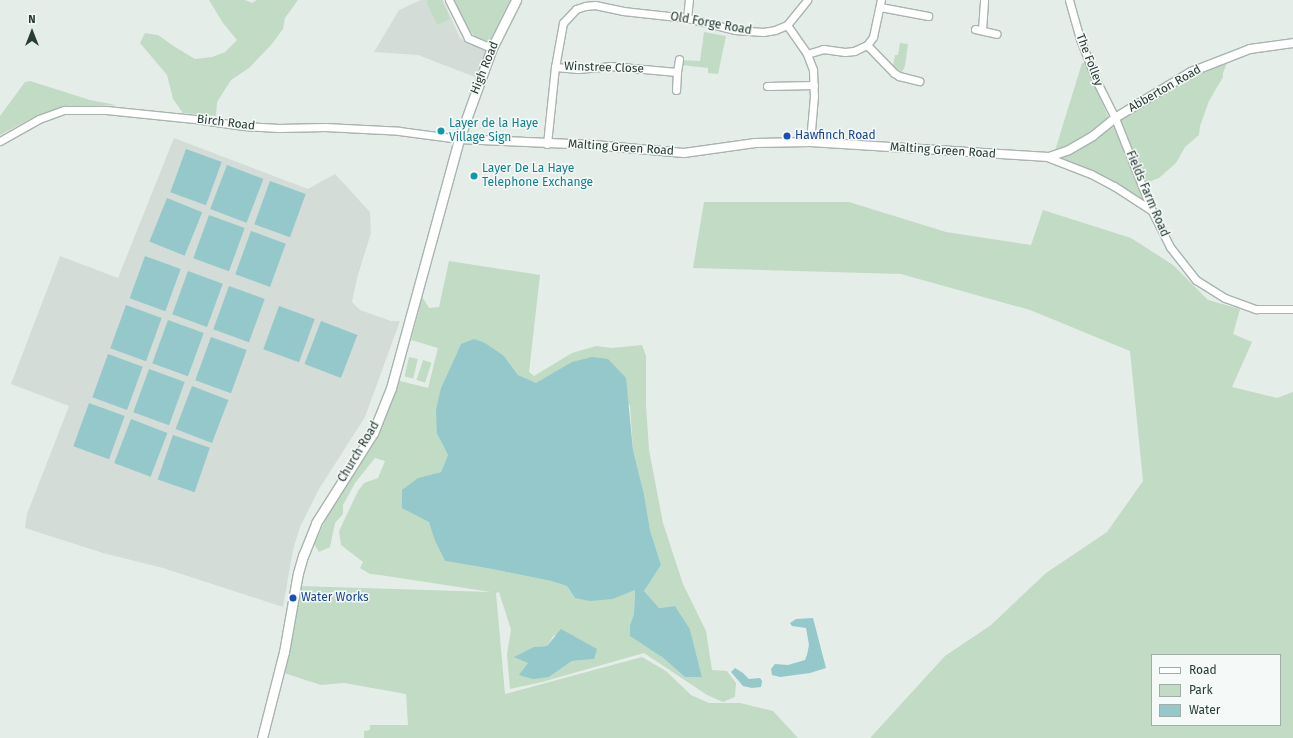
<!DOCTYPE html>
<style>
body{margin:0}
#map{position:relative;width:1293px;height:738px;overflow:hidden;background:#e5ede9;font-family:"Fira Sans",sans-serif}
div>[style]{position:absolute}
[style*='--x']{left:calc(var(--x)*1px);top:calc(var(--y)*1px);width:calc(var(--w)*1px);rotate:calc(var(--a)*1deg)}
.built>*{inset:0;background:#d4dcd7}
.green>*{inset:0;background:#c1dbc5;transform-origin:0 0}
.water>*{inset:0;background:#94c8cb;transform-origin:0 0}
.roads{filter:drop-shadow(1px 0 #a8b4af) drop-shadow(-1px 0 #a8b4af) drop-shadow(0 1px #a8b4af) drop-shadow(0 -1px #a8b4af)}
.minor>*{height:7px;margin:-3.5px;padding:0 3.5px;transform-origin:3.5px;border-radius:3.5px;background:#fff}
.tertiary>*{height:8px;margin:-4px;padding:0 4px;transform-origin:4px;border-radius:4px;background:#fff}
.secondary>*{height:9px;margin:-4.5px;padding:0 4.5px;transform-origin:4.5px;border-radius:4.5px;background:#fff}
.dots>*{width:11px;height:11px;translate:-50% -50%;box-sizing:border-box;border:2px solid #f5f9f7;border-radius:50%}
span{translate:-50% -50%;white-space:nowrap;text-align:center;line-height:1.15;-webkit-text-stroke:3px #f5f9f7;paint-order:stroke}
.street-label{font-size:12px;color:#263c34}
.culture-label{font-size:12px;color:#0d838f}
.left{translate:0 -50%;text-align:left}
.transit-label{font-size:12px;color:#164399}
.legend{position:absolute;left:1151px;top:654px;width:130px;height:72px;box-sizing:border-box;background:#f5f9f7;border:1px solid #a2ada9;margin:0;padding:5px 7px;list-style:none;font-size:12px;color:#263c34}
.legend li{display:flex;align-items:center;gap:8px;height:20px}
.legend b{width:20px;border:1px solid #a2ada9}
.north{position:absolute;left:12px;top:12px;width:40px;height:40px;-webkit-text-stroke:3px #f5f9f7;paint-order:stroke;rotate:0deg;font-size:11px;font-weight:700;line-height:16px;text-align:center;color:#263c34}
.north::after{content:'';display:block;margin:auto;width:14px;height:18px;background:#263c34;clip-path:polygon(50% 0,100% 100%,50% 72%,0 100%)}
</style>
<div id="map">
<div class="built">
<div style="clip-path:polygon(421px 0,443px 0,460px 38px,486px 51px,475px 77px,418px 55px,374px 52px,399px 10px)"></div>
<div style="clip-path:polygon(174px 138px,308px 189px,335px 174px,370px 212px,371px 233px,357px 278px,352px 302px,360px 310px,391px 321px,400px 321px,365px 417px,319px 489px,300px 527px,293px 550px,283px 607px,163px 568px,103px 553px,25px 528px,27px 514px,69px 406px,11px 384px,60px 256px,118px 278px)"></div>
</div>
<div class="green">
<div style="clip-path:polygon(209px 0,245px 0,252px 3px,257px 0,298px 0,285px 18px,283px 29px,271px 45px,249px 68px,231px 80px,217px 102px,216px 116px,183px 113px,173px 99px,167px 75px,140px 43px,145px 33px,158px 35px,175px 47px,195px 59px,212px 57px,225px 52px,237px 40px,223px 23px)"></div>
<div style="clip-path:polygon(429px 0,442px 0,450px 19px,437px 25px,426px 1px)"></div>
<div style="clip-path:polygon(454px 0,510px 0,491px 39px,487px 41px,477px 38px,467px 29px)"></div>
<div style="clip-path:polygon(704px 32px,726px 36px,718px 74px,708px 73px,708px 68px,681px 65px,682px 60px,700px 61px)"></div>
<div style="clip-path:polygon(900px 43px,908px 44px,905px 66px,902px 72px,893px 66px,895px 55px,898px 55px)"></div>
<div style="clip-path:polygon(1229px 58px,1223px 73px,1223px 77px,1209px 101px,1200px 126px,1199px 135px,1185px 147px,1176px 163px,1159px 178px,1143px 184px,1119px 122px,1121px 118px,1199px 71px)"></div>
<div style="clip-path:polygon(1082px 63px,1085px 63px,1108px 116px,1106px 121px,1070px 147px,1054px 154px)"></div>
<div style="clip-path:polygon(30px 81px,90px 100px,116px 105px,56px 109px,30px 119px,0 135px,0 116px,25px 82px)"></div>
<div style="clip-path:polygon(1114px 124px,1148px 205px,1058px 158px)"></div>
<div style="clip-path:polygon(evenodd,704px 202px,849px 202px,946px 232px,1031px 245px,1043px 210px,1131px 238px,1173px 265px,1208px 300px,1240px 309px,1233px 334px,1252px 342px,1232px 387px,1277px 398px,1293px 392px,1293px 738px,870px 738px,945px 656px,991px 625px,1046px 573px,1107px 532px,1143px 481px,1130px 351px,1030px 310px,901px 274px,693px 268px,704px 202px,1152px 655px,1280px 655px,1280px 725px,1152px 725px,1152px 655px)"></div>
<div style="clip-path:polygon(evenodd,449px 261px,540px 275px,529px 372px,534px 376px,572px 353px,596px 346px,612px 348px,642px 345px,646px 356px,646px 405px,649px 450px,663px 523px,683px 584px,706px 631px,712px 670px,727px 671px,736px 683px,735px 697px,723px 702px,707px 695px,644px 653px,542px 682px,510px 689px,507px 654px,511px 630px,499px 592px,496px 593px,505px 694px,642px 657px,666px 671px,691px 695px,709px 703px,740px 703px,773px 711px,798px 738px,364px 738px,364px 731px,370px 730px,370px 725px,408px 725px,406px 694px,344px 683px,321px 685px,284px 673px,299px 586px,491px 592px,380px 575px,370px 574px,360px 568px,363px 562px,341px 545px,339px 531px,358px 491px,364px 483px,378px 478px,385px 461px,375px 458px,355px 483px,343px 505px,343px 514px,335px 523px,330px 547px,319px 552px,314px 544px,331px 509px,374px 441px,383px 422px,396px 380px,428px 388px,438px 348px,411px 340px,419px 311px,417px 306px,418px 300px,421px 295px,429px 308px,439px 307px,449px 261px,461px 344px,504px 356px,518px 375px,536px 384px,549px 377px,630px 405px,633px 450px,644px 494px,650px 530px,661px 565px,644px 591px,659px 608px,675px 606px,690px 629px,702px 677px,685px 677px,662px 657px,630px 625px,634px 614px,635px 590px,575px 598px,567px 586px,551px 581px,492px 569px,445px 561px,435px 541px,418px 478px,441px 472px,448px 455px,437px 434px,441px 388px,461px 344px,449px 261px,554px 635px,594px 659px,572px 661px,549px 677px,520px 675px,529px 662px,534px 647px,547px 646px,554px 635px)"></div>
<div style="left:409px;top:357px;width:9px;height:20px;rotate:13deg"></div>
<div style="left:423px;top:360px;width:9px;height:21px;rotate:18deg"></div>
</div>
<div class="water">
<div style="left:186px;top:149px;width:38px;height:46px;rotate:20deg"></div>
<div style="left:227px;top:165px;width:39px;height:47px;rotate:21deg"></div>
<div style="left:270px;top:181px;width:38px;height:46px;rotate:20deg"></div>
<div style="left:167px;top:198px;width:38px;height:47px;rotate:22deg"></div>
<div style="left:209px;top:215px;width:38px;height:46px;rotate:20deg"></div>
<div style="left:251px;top:231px;width:37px;height:46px;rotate:20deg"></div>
<div style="left:145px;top:256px;width:38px;height:45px;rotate:20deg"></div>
<div style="left:188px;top:271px;width:37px;height:46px;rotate:20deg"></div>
<div style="left:229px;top:286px;width:38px;height:46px;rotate:20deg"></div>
<div style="left:126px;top:305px;width:38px;height:46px;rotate:20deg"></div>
<div style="left:279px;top:306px;width:38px;height:46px;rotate:20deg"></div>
<div style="left:168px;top:320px;width:38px;height:46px;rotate:20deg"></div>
<div style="left:321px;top:321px;width:39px;height:46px;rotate:21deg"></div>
<div style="left:211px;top:337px;width:38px;height:46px;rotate:20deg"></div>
<div style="clip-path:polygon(474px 339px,485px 343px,504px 356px,518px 375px,536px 383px,572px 362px,592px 357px,608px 359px,626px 378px,633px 450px,644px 494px,650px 530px,661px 565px,644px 591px,659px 608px,675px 606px,690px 629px,702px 677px,685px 677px,662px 657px,630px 636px,630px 625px,634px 614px,635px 590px,612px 599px,590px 601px,575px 598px,567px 586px,551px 581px,492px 569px,445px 561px,435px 541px,429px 522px,402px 508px,402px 490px,418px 478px,441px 472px,448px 455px,437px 434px,436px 410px,441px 388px,461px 344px)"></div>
<div style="left:108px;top:354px;width:37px;height:46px;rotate:20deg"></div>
<div style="left:149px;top:369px;width:38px;height:46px;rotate:20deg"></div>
<div style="left:192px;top:386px;width:39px;height:46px;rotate:21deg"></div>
<div style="left:89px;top:403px;width:38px;height:46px;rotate:20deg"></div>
<div style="left:131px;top:419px;width:39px;height:47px;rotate:21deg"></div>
<div style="left:173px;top:435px;width:39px;height:47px;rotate:19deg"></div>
<div style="clip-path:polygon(813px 618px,826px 668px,810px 673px,780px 677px,772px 675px,771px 669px,775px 664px,788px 665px,805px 660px,807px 655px,809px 645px,806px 628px,792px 626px,790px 623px,796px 619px)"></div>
<div style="clip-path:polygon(561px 629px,597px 649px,594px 659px,572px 661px,549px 677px,533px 679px,519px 675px,528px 663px,514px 657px,534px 647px,547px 646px)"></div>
<div style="clip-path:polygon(735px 668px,743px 673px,749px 679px,760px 678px,762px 681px,761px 687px,752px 688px,743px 686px,731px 672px)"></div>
</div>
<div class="roads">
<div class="minor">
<div style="--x:449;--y:0;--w:42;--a:63.4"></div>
<div style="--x:468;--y:38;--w:26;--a:23"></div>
<div style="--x:1069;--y:0;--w:41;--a:74.2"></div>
<div style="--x:1080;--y:39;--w:46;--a:68.4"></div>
<div style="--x:1097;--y:82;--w:40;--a:63.4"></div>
<div style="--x:1115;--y:118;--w:100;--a:68.3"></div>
<div style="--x:1152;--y:211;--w:40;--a:63.4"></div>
<div style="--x:1170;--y:247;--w:42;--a:51.8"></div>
<div style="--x:1196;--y:280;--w:34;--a:32"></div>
<div style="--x:1225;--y:298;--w:33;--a:20"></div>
<div style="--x:1256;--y:309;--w:37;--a:0"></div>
<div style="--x:880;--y:7;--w:49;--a:10.6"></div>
<div style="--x:687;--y:18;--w:18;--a:-84"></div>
<div style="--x:787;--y:25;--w:35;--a:55"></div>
<div style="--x:807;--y:54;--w:17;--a:69"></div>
<div style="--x:813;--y:70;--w:26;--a:88"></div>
<div style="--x:814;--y:96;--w:46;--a:95"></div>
<div style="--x:975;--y:29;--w:22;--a:13"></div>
<div style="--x:982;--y:30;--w:30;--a:-86"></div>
<div style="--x:867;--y:45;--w:39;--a:46"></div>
<div style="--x:894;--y:73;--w:6;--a:31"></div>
<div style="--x:899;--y:76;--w:21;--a:14"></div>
<div style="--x:807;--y:54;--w:17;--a:-17"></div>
<div style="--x:823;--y:49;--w:22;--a:8"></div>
<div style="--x:845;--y:52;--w:9;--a:-6"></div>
<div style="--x:854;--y:51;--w:14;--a:-25"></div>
<div style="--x:867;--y:45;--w:10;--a:-53"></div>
<div style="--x:873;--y:37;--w:38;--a:-78"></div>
<div style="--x:555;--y:67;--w:23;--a:5"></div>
<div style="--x:578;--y:69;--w:32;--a:-5"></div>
<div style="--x:610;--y:66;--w:67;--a:5.1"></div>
<div style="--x:677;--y:72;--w:18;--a:93"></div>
<div style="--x:677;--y:72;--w:13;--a:-81"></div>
<div style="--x:767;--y:86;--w:47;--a:-1.2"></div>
<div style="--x:0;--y:141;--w:45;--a:-29.4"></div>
<div style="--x:39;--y:119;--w:27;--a:-20"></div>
<div style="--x:64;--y:110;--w:42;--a:0"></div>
<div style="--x:106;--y:110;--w:89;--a:5.8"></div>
<div style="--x:195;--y:119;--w:49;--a:8.3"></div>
<div style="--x:243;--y:126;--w:36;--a:3"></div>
<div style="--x:279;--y:128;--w:46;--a:-1.2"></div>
<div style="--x:325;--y:127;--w:39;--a:3"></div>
<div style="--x:364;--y:129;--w:35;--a:3"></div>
<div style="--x:399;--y:131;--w:61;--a:7.6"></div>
<div style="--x:547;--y:144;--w:77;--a:-84.1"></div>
<div style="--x:555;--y:67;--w:45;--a:-79.7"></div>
<div style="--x:563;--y:23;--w:19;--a:-47"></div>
<div style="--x:576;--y:9;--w:9;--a:-18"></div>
<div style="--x:585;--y:6;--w:10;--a:-6"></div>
<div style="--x:595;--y:5;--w:29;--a:12"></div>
<div style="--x:623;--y:11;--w:64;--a:6.2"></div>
<div style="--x:687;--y:18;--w:49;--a:14"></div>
<div style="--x:735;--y:30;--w:28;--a:4"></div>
<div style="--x:763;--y:32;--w:12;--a:-9"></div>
<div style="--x:775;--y:30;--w:13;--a:-23"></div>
<div style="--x:787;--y:25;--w:32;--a:-51"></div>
<div style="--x:1047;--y:157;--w:47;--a:21.1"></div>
<div style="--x:1091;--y:174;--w:26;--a:28"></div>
<div style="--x:1114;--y:186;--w:44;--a:33"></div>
</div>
<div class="tertiary">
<div style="--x:459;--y:139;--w:135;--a:2.5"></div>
<div style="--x:594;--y:145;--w:90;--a:5.1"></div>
<div style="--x:684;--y:153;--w:72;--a:-8"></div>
<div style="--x:755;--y:143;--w:55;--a:-1"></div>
<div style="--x:810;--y:142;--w:239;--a:3.6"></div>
<div style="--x:1049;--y:157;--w:21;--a:-19"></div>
<div style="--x:1069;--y:150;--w:28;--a:-30"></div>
<div style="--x:1093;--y:136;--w:28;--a:-39"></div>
<div style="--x:1115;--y:118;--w:89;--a:-31.2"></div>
<div style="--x:1191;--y:72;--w:63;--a:-21.3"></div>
<div style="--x:1250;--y:49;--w:43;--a:-7.9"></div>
</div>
<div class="secondary">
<div style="--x:262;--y:738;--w:89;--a:-75.7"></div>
<div style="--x:284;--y:652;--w:80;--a:-80"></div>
<div style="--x:298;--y:573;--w:18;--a:-74"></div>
<div style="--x:303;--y:556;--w:35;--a:-68"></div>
<div style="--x:316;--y:523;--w:107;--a:-57.7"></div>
<div style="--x:373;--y:433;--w:48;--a:-68.2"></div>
<div style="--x:391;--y:388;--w:258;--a:-74.7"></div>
<div style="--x:459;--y:139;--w:97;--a:-70.1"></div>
<div style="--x:492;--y:48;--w:54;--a:-63.4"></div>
</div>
</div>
<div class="dots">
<div style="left:441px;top:131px;background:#0f9aa8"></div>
<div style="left:787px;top:136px;background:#1a4fb4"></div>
<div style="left:474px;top:176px;background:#0f9aa8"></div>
<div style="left:293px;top:598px;background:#1a4fb4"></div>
</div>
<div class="street-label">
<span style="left:711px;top:24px;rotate:10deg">Old Forge Road</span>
<span style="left:1089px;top:60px;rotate:69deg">The Folley</span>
<span style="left:485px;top:68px;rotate:-68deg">High Road</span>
<span style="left:604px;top:68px;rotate:2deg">Winstree Close</span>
<span style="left:1165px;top:89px;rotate:-30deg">Abberton Road</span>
<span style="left:226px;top:123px;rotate:7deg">Birch Road</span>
<span style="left:621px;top:148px;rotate:4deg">Malting Green Road</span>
<span style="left:943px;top:151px;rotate:4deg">Malting Green Road</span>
<span style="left:1147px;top:194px;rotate:67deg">Fields Farm Road</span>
<span style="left:359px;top:452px;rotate:-59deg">Church Road</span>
</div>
<div class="culture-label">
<span class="left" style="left:449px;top:131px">Layer de la Haye<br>Village Sign</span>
<span class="left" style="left:482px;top:176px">Layer De La Haye<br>Telephone Exchange</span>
</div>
<div class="transit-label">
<span class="left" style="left:795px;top:136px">Hawfinch Road</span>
<span class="left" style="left:301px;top:598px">Water Works</span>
</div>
<ul class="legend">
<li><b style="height:5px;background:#fff"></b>Road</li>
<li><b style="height:11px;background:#c1dbc5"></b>Park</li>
<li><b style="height:11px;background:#94c8cb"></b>Water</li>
</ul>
<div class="north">N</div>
</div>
